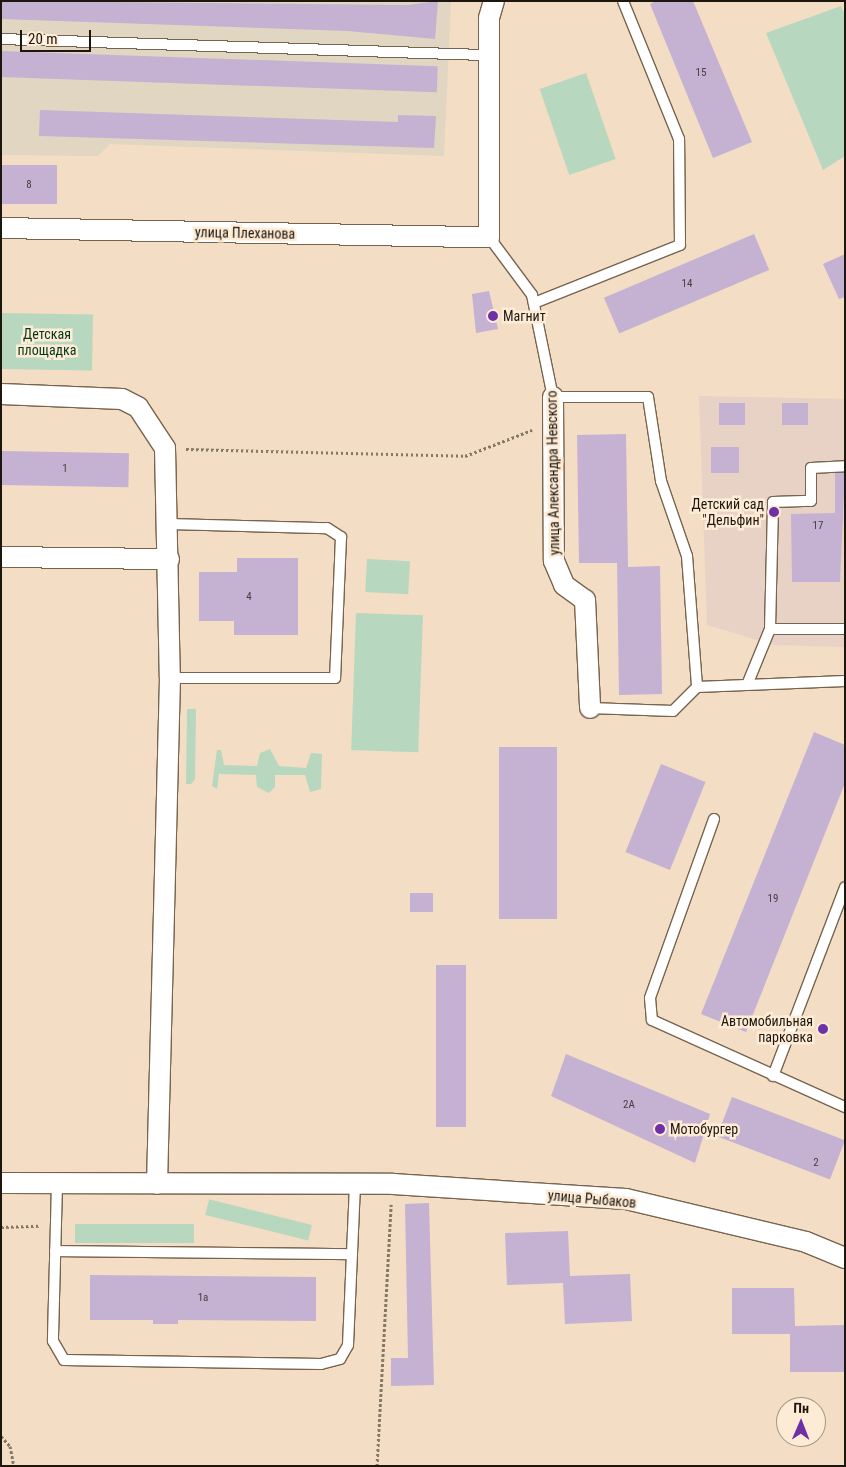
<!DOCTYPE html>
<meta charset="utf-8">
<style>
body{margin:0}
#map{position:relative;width:846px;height:1467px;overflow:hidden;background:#f3ddc4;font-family:"Roboto Condensed",sans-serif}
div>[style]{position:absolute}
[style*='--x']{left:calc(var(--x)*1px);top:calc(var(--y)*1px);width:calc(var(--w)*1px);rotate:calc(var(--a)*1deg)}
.industrial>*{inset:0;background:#e0d6c1}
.education>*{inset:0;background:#e8d2c6}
.green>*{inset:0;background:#b7d7bf;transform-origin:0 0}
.building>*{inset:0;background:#c5b1d2;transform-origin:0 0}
.path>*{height:3px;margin-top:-1.5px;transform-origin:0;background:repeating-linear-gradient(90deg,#867867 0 2.5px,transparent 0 5px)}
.roads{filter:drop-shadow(1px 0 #78644e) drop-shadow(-1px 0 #78644e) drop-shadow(0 1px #78644e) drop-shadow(0 -1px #78644e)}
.service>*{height:10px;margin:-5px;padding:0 5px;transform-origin:5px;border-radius:5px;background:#fff}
.minor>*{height:20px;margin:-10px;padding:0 10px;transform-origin:10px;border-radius:10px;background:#fff}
.dots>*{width:14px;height:14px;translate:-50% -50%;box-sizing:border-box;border:2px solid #fdebd6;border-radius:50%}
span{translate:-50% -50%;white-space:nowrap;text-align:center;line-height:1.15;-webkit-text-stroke:5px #fdebd6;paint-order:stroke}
.number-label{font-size:11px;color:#473d3e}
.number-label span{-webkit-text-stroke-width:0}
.street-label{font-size:14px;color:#1d160d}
.poi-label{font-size:14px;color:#1d160d}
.left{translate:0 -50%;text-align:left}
.right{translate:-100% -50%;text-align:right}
.park-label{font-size:14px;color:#003919}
.frame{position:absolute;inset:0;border:2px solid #1d160d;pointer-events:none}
.north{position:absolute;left:776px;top:1397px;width:50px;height:50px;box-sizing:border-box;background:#fdebd6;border:1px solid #a39686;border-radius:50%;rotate:1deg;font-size:14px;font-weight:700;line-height:20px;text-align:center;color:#1d160d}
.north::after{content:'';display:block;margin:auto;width:18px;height:22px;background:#6d30a5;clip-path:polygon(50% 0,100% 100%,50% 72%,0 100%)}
.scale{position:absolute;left:20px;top:30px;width:71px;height:22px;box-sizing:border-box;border:2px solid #1d160d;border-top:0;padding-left:6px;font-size:15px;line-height:18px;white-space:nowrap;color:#1d160d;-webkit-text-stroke:4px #fdebd6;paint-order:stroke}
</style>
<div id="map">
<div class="industrial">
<div style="clip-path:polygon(1px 1px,451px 1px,444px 156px,110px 144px,98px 156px,1px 155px)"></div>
</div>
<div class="education">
<div style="clip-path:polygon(699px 396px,845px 399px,845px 647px,774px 645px,707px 625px)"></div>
</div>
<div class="green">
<div style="clip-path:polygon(841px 6px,845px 15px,845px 156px,823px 170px,766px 33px)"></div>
<div style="left:586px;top:73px;width:91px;height:49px;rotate:71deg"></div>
<div style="left:1px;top:313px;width:92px;height:56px;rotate:1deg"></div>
<div style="left:367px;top:559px;width:43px;height:33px;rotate:3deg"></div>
<div style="left:356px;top:613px;width:67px;height:137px;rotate:2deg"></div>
<div style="clip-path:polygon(187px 709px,196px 709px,195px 779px,191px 784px,186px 784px)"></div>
<div style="clip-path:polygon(270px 749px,279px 766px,306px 768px,311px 753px,322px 754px,321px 789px,310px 792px,305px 775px,275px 775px,275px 787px,269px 793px,257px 787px,256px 775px,219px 774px,217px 789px,212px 786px,217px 750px,221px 750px,224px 765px,257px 766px,260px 753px)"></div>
<div style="left:75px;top:1224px;width:119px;height:19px"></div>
<div style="left:312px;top:1225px;width:16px;height:106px;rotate:104deg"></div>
</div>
<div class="building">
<div style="clip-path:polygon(1px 1px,408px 5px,438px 1px,435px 39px,348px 31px,1px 19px)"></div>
<div style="clip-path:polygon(656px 1px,693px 1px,752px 142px,713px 158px,650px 4px)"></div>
<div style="left:1px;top:51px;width:437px;height:26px;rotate:2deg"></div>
<div style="clip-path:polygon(40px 110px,398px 122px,398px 115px,436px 116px,434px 148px,39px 136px)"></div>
<div style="left:1px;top:165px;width:56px;height:39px"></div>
<div style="left:754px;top:234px;width:39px;height:163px;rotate:67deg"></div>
<div style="clip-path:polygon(845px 254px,845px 297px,839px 299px,823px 264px)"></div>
<div style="clip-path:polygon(489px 291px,498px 329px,476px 333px,472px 294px)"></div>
<div style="left:719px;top:403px;width:26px;height:22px"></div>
<div style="left:782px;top:403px;width:26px;height:22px"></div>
<div style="clip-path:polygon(626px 434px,628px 567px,660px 566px,662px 694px,619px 695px,617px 563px,579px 563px,577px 435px)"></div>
<div style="left:711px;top:447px;width:28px;height:26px"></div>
<div style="left:1px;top:451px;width:128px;height:34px;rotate:1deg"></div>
<div style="clip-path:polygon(835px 470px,845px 470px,840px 582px,792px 582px,791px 514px,835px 513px)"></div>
<div style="clip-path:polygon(237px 558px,298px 558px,298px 635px,234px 635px,234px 621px,199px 621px,199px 572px,237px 572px)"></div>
<div style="clip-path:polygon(814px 732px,845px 745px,845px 783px,746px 1032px,701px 1014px)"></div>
<div style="left:499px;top:747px;width:58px;height:172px"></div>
<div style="left:661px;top:764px;width:48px;height:95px;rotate:22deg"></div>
<div style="left:410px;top:893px;width:23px;height:19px"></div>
<div style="left:436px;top:965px;width:30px;height:162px"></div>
<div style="clip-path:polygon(566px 1054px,710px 1114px,695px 1163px,551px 1096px)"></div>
<div style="left:732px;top:1097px;width:121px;height:42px;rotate:21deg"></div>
<div style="clip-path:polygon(429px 1203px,434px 1385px,391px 1386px,391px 1358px,408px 1358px,405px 1204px)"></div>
<div style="clip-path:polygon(568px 1231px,570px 1276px,630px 1274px,632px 1321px,565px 1324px,563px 1283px,507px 1285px,505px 1233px)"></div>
<div style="clip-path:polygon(90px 1275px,316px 1277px,316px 1321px,178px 1320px,178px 1324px,153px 1324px,153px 1320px,90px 1320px)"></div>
<div style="clip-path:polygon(732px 1288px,794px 1288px,795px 1326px,845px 1325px,845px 1372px,790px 1372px,790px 1334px,732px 1334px)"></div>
</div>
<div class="path">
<div style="--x:186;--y:449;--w:279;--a:1.4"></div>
<div style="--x:465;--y:456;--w:72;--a:-21.2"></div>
<div style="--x:1;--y:1227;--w:38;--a:-2"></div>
<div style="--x:1;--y:1436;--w:13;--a:48"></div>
<div style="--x:10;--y:1446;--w:20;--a:79"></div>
<div style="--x:377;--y:1466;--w:262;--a:-86.9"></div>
</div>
<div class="roads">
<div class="service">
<div style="--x:1;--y:39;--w:488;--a:1.9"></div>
<div style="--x:489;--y:237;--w:72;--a:53.4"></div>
<div style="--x:532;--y:295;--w:104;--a:78.4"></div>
<div style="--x:553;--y:397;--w:95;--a:0"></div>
<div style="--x:648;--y:397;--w:85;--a:81.2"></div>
<div style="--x:661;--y:481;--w:79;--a:70.9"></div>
<div style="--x:687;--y:556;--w:131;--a:85.6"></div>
<div style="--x:534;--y:303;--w:157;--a:-21.7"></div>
<div style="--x:680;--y:245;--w:106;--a:-90.5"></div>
<div style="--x:679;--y:139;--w:149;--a:-112.1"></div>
<div style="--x:169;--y:524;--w:158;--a:1.5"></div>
<div style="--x:327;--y:528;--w:17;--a:33"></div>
<div style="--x:341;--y:537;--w:141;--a:92.4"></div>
<div style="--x:335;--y:678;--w:165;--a:180"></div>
<div style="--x:770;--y:629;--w:75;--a:0"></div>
<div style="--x:747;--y:685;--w:61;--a:-67.7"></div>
<div style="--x:770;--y:629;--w:127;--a:-88.6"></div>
<div style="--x:773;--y:502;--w:38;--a:-2"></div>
<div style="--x:811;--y:501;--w:33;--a:-90"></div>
<div style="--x:811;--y:468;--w:34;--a:-3"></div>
<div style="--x:590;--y:708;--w:83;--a:2.1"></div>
<div style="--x:673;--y:711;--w:34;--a:-45"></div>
<div style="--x:697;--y:687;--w:148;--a:-2.3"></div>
<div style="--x:714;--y:819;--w:190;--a:109.7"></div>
<div style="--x:650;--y:998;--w:22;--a:85"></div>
<div style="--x:652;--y:1020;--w:212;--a:24.3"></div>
<div style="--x:773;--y:1076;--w:202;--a:-69.1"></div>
<div style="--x:57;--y:1184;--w:157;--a:91.5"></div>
<div style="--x:53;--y:1341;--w:22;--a:60"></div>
<div style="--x:64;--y:1360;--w:257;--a:0.9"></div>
<div style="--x:321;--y:1364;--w:20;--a:-15"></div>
<div style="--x:340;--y:1359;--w:16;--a:-60"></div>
<div style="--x:348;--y:1345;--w:161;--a:-87.5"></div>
<div style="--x:55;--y:1251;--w:297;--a:0.6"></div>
</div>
<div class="minor">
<div style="--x:1;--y:228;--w:488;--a:1.1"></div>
<div style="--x:489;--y:237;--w:219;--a:-90"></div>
<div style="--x:489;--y:18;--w:18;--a:-74"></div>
<div style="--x:1;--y:394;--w:121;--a:2.4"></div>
<div style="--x:122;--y:399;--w:18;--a:27"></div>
<div style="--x:138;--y:407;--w:49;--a:56.6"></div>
<div style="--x:165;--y:448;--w:230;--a:88.8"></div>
<div style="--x:170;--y:678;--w:506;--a:91.47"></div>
<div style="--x:553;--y:397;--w:164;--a:89.7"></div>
<div style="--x:554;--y:561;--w:26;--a:67"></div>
<div style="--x:564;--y:585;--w:26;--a:36"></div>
<div style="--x:585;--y:600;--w:108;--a:87.3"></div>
<div style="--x:1;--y:557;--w:168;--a:0.7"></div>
<div style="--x:1;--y:1183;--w:392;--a:0.1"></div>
<div style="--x:393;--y:1184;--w:233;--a:3.7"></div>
<div style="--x:626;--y:1199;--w:185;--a:13.4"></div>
<div style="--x:806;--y:1242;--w:42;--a:22.3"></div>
</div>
</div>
<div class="dots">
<div style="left:493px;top:316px;background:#6d30a5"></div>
<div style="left:774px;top:512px;background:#6d30a5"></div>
<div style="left:823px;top:1029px;background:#6d30a5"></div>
<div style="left:660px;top:1129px;background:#6d30a5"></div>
</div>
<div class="number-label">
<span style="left:701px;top:73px">15</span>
<span style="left:29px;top:185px">8</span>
<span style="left:687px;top:284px">14</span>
<span style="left:65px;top:469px">1</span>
<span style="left:818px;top:526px">17</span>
<span style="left:249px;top:597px">4</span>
<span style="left:773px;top:899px">19</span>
<span style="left:629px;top:1105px">2А</span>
<span style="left:816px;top:1163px">2</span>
<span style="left:203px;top:1298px">1а</span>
</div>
<div class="street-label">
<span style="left:245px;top:233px;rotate:1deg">улица Плеханова</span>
<span style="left:553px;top:473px;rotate:-91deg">улица Александра Невского</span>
<span style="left:592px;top:1199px;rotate:5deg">улица Рыбаков</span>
</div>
<div class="poi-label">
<span class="left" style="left:503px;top:316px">Магнит</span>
<span class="right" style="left:764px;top:512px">Детский сад<br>"Дельфин"</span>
<span class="right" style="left:813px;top:1029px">Автомобильная<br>парковка</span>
<span class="left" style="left:670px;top:1129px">Мотобургер</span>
</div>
<div class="park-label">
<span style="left:47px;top:342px">Детская<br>площадка</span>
</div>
<div class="frame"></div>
<div class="north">Пн</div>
<div class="scale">20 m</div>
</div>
